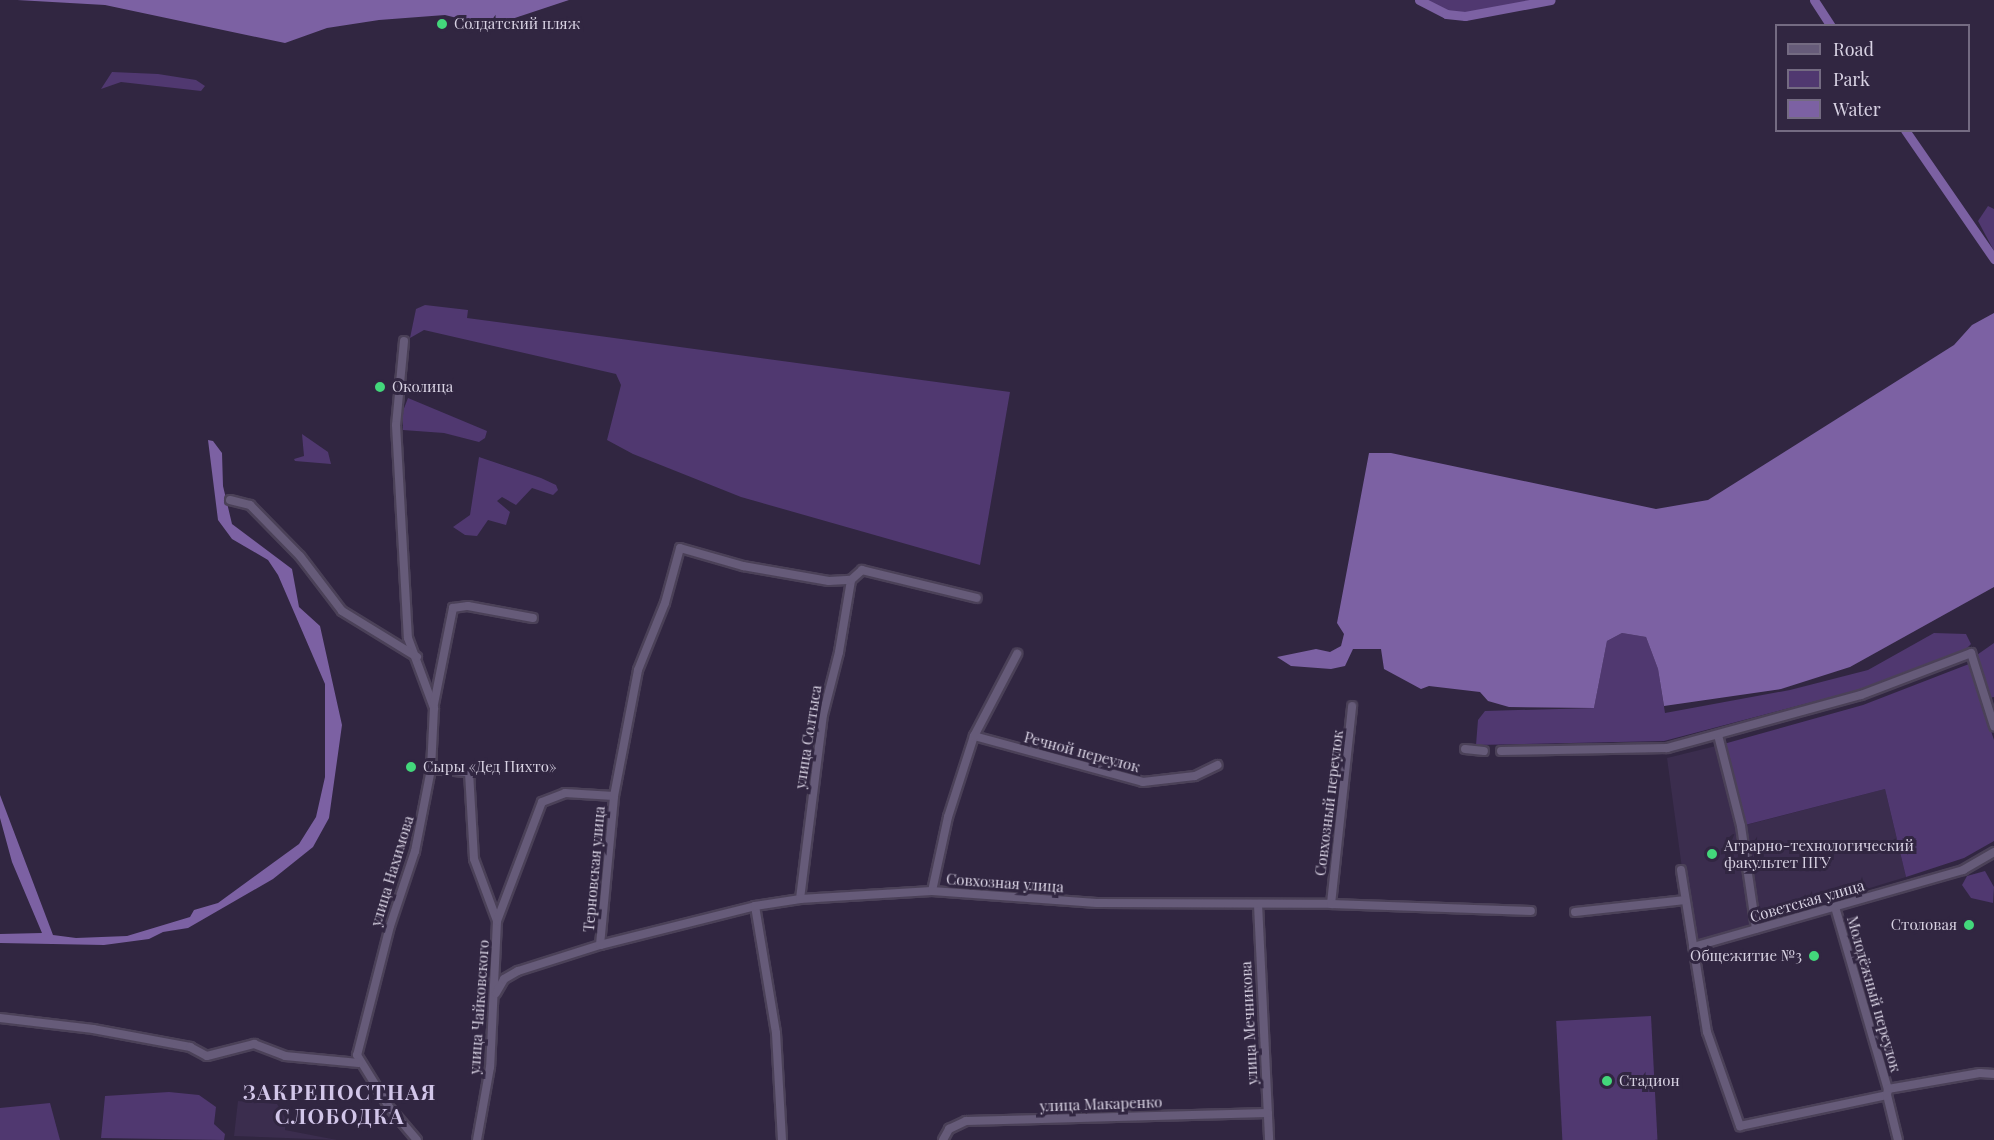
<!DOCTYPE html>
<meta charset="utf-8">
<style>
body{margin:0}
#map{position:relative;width:1994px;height:1140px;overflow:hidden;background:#312641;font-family:"Playfair Display",serif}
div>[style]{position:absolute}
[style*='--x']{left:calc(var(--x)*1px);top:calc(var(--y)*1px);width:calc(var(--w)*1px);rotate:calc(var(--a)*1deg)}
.built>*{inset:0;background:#3b2d4e}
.green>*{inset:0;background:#503870;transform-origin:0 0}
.water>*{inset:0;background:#7c61a3}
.canal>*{height:9px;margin:-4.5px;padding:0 4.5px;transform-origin:4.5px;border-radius:4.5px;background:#7c61a3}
.roads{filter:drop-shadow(2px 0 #4b4158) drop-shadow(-2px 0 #4b4158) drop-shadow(0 2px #4b4158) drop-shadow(0 -2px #4b4158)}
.minor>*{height:8px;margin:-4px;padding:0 4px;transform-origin:4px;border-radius:4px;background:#665b79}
.dots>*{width:16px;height:16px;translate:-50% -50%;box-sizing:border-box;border:3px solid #312641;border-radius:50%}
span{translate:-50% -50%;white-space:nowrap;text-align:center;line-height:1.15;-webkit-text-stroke:6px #312641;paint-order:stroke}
.poi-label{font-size:15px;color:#d8d2e3}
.left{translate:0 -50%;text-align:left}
.right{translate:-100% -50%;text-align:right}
.street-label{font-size:15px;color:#d8d2e3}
.district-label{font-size:21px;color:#d2c6e9;font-weight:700;letter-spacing:1.5px}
.legend{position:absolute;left:1775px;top:24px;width:195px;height:108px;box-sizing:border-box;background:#312641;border:2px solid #746b82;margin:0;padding:8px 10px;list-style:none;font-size:18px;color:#d8d2e3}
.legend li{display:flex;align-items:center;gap:12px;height:30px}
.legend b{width:30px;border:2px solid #746b82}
</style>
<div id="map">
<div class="built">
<div style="clip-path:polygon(1720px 745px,1742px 826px,1885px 789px,1906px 877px,1692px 942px,1667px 758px)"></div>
<div style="clip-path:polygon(238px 1101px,277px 1104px,286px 1119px,285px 1130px,337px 1140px,234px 1136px)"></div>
</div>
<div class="green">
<div style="clip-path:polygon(1421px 0,1551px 0,1465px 16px,1446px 14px)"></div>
<div style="clip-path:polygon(112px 72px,158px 74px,196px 80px,205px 86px,201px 91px,121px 82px,101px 89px)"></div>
<div style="clip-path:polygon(1988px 206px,1994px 209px,1994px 251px,1978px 221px)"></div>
<div style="clip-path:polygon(425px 305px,468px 310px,467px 318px,1010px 392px,980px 565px,741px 497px,633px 454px,607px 440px,621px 385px,616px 374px,424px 330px,410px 338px,416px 309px)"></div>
<div style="clip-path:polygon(408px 398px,487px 431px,485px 438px,479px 442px,444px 433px,403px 430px,403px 411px)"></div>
<div style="clip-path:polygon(302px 434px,328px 452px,331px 464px,295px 461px,294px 459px,304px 456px)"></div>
<div style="clip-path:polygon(479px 457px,541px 478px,556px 485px,558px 490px,553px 495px,532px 488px,516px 505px,502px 497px,497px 501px,510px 512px,506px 525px,488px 520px,477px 536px,465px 535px,453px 527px,470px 515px)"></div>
<div style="clip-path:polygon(1622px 633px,1646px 637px,1658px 669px,1665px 713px,1790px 690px,1868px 670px,1934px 633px,1966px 634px,1971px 644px,1965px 650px,1858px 690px,1664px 741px,1476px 745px,1478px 720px,1485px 711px,1594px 708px,1607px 641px)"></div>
<div style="clip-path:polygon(1994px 643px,1994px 697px,1989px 698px,1974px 657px)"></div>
<div style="clip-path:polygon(1969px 664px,1994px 740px,1994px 841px,1964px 858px,1906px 877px,1885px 789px,1741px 826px,1720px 745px,1863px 705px)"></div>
<div style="clip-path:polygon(1985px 871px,1994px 887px,1993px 903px,1971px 898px,1962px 885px,1967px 876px)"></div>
<div style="left:1651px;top:1016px;width:124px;height:95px;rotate:87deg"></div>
<div style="clip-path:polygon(169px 1092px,199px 1095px,216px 1107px,214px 1124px,225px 1134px,224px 1140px,101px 1138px,105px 1096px)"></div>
<div style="clip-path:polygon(50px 1103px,60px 1140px,0 1140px,0 1108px)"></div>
</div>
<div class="water">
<div style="clip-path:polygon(17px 0,569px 0,500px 23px,477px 23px,445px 15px,379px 20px,327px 28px,285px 43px,105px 5px)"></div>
<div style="clip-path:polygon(1994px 313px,1994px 587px,1850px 667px,1781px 689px,1664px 706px,1658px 669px,1646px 637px,1622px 633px,1607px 641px,1594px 708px,1509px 707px,1488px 701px,1480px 692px,1429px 686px,1421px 689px,1384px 669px,1381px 649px,1353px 649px,1345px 666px,1331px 669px,1291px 666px,1277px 657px,1316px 649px,1330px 652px,1341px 646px,1344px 634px,1337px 623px,1369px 453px,1391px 453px,1656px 509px,1708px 500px,1954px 345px,1972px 325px)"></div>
<div style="clip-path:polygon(208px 440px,213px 441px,222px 453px,223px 486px,232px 524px,292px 569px,299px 607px,320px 626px,342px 725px,329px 818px,313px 847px,273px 879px,188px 928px,163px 932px,149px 939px,104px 945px,0 943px,0 934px,42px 933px,12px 862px,0 818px,0 795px,53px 935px,76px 938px,127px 936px,190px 917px,194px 910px,218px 903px,299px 844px,316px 817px,325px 777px,325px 684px,278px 575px,268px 560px,232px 539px,218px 520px)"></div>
</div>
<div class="canal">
<div style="--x:1419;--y:0;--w:30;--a:27"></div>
<div style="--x:1446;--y:14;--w:19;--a:6"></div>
<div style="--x:1465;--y:16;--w:87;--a:-10.5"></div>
<div style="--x:1814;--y:0;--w:31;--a:57"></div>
<div style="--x:1905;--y:130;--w:157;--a:55.4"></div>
</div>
<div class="roads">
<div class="minor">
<div style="--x:404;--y:341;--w:84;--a:95.4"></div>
<div style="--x:396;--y:425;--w:213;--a:86.8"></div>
<div style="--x:408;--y:638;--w:75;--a:69.6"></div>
<div style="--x:434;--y:708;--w:61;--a:92.8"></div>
<div style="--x:431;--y:769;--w:84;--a:101"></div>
<div style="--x:415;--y:851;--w:79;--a:108.4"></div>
<div style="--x:390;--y:926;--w:133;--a:104.3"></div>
<div style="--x:357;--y:1055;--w:61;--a:58.4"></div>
<div style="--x:389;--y:1107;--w:43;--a:49.7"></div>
<div style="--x:230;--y:500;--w:21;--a:14"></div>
<div style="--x:250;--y:505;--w:71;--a:45.6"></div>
<div style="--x:300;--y:556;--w:69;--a:52.6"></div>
<div style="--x:342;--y:611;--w:88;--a:31.5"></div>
<div style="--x:434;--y:704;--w:98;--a:-78.8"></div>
<div style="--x:453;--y:608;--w:15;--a:-8"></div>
<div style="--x:468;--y:606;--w:66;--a:10.5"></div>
<div style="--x:1718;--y:735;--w:94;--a:75.8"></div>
<div style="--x:1741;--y:826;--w:104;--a:81.7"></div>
<div style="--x:974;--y:736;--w:175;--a:15.2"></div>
<div style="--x:1143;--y:782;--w:52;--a:-6.6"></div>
<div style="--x:1195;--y:776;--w:25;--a:-26"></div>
<div style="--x:1465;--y:749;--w:19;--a:6"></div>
<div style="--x:1501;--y:751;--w:166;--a:-1"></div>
<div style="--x:1667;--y:748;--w:201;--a:-15.3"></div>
<div style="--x:1861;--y:695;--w:118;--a:-20.9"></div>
<div style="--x:1971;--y:653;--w:77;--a:72.5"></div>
<div style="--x:431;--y:769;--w:38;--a:5"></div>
<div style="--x:469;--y:772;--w:87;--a:86.7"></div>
<div style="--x:474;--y:859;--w:66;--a:69.6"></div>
<div style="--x:497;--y:921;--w:146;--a:92.7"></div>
<div style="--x:490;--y:1067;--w:74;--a:100.1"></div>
<div style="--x:1681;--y:870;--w:164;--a:80.9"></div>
<div style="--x:1707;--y:1032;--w:100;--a:70.7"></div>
<div style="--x:1740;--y:1126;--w:150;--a:-11.9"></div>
<div style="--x:1887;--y:1095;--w:6;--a:-81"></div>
<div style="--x:932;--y:891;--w:76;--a:-77.8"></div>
<div style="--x:948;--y:817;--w:85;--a:-72.2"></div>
<div style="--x:974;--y:736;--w:93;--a:-62.3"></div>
<div style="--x:800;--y:899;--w:185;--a:-82.9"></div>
<div style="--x:823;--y:715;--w:65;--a:-75.7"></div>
<div style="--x:839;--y:652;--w:73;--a:-80.5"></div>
<div style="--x:1258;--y:904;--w:236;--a:87.3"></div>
<div style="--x:1331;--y:904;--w:199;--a:-83.9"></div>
<div style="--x:755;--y:906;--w:129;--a:80.6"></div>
<div style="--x:776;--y:1033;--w:107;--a:86.8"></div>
<div style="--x:1835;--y:907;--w:190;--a:73.8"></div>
<div style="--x:1888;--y:1089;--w:93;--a:-9.9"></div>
<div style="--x:1980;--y:1073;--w:14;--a:4"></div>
<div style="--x:1575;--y:912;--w:111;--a:-6.2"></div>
<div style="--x:497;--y:921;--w:127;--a:-69.3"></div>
<div style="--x:542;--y:802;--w:25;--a:-21"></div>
<div style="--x:565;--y:793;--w:49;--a:3.5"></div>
<div style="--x:600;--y:945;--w:150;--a:-84.6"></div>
<div style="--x:614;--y:796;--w:128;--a:-79.2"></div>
<div style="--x:638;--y:670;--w:72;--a:-68.1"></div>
<div style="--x:665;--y:603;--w:57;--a:-74.7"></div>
<div style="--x:680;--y:548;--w:66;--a:15.9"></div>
<div style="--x:743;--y:566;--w:87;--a:9.9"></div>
<div style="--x:829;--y:581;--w:22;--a:-3"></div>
<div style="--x:851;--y:580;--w:15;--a:-42"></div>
<div style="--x:862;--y:570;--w:118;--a:13.7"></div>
<div style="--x:1693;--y:947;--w:281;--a:-15.9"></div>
<div style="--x:1963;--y:870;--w:36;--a:-30"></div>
<div style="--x:496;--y:993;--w:16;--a:-60"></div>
<div style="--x:504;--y:979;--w:16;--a:-30"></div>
<div style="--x:518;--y:971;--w:86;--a:-17.6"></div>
<div style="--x:600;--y:945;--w:160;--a:-14.1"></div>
<div style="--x:755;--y:906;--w:46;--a:-8.8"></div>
<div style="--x:800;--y:899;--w:132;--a:-3.5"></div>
<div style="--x:932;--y:891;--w:165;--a:4.2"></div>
<div style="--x:1097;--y:903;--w:234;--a:0.2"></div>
<div style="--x:1331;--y:904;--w:200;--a:2"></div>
<div style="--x:0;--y:1018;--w:94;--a:6.7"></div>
<div style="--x:93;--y:1029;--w:99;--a:10.5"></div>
<div style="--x:190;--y:1047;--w:19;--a:28"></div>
<div style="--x:207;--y:1056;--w:49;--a:-14.3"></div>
<div style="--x:254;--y:1044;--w:33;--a:21"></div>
<div style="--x:285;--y:1056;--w:74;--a:5.4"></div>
<div style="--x:1887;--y:1095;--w:46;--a:76.3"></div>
<div style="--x:943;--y:1140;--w:13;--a:-61"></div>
<div style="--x:949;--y:1129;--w:19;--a:-25"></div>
<div style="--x:966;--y:1121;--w:302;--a:-1.5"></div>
</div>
</div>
<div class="dots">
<div style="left:442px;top:24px;background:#43d77b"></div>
<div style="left:380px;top:387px;background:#43d77b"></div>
<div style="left:411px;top:767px;background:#43d77b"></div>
<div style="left:1712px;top:854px;background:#43d77b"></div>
<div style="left:1969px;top:925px;background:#43d77b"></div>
<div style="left:1814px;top:956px;background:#43d77b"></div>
<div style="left:1607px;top:1081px;background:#43d77b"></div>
</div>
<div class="poi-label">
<span class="left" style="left:454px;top:24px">Солдатский пляж</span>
<span class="left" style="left:392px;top:387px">Околица</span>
<span class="left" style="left:423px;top:767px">Сыры «Дед Пихто»</span>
<span class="left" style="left:1724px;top:854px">Аграрно-технологический<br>факультет ПГУ</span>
<span class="right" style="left:1957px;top:925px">Столовая</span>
<span class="right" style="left:1802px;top:956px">Общежитие №3</span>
<span class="left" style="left:1619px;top:1081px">Стадион</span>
</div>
<div class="street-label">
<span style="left:808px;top:737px;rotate:-81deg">улица Солтыса</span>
<span style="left:1082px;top:752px;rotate:15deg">Речной переулок</span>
<span style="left:1329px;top:803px;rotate:-83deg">Совхозный переулок</span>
<span style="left:594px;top:869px;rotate:-85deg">Терновская улица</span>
<span style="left:392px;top:871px;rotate:-73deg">улица Нахимова</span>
<span style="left:1005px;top:883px;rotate:4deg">Совхозная улица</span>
<span style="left:1807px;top:901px;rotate:-16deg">Советская улица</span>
<span style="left:1874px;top:994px;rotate:74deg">Молодёжный переулок</span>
<span style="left:479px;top:1007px;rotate:-86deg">улица Чайковского</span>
<span style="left:1249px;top:1023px;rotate:-93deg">улица Мечникова</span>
<span style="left:1101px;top:1104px;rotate:-2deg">улица Макаренко</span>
</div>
<div class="district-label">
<span style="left:340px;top:1103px">ЗАКРЕПОСТНАЯ<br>СЛОБОДКА</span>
</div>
<ul class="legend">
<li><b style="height:8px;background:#665b79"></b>Road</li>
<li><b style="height:16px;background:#503870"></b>Park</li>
<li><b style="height:16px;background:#7c61a3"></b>Water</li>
</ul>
</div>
